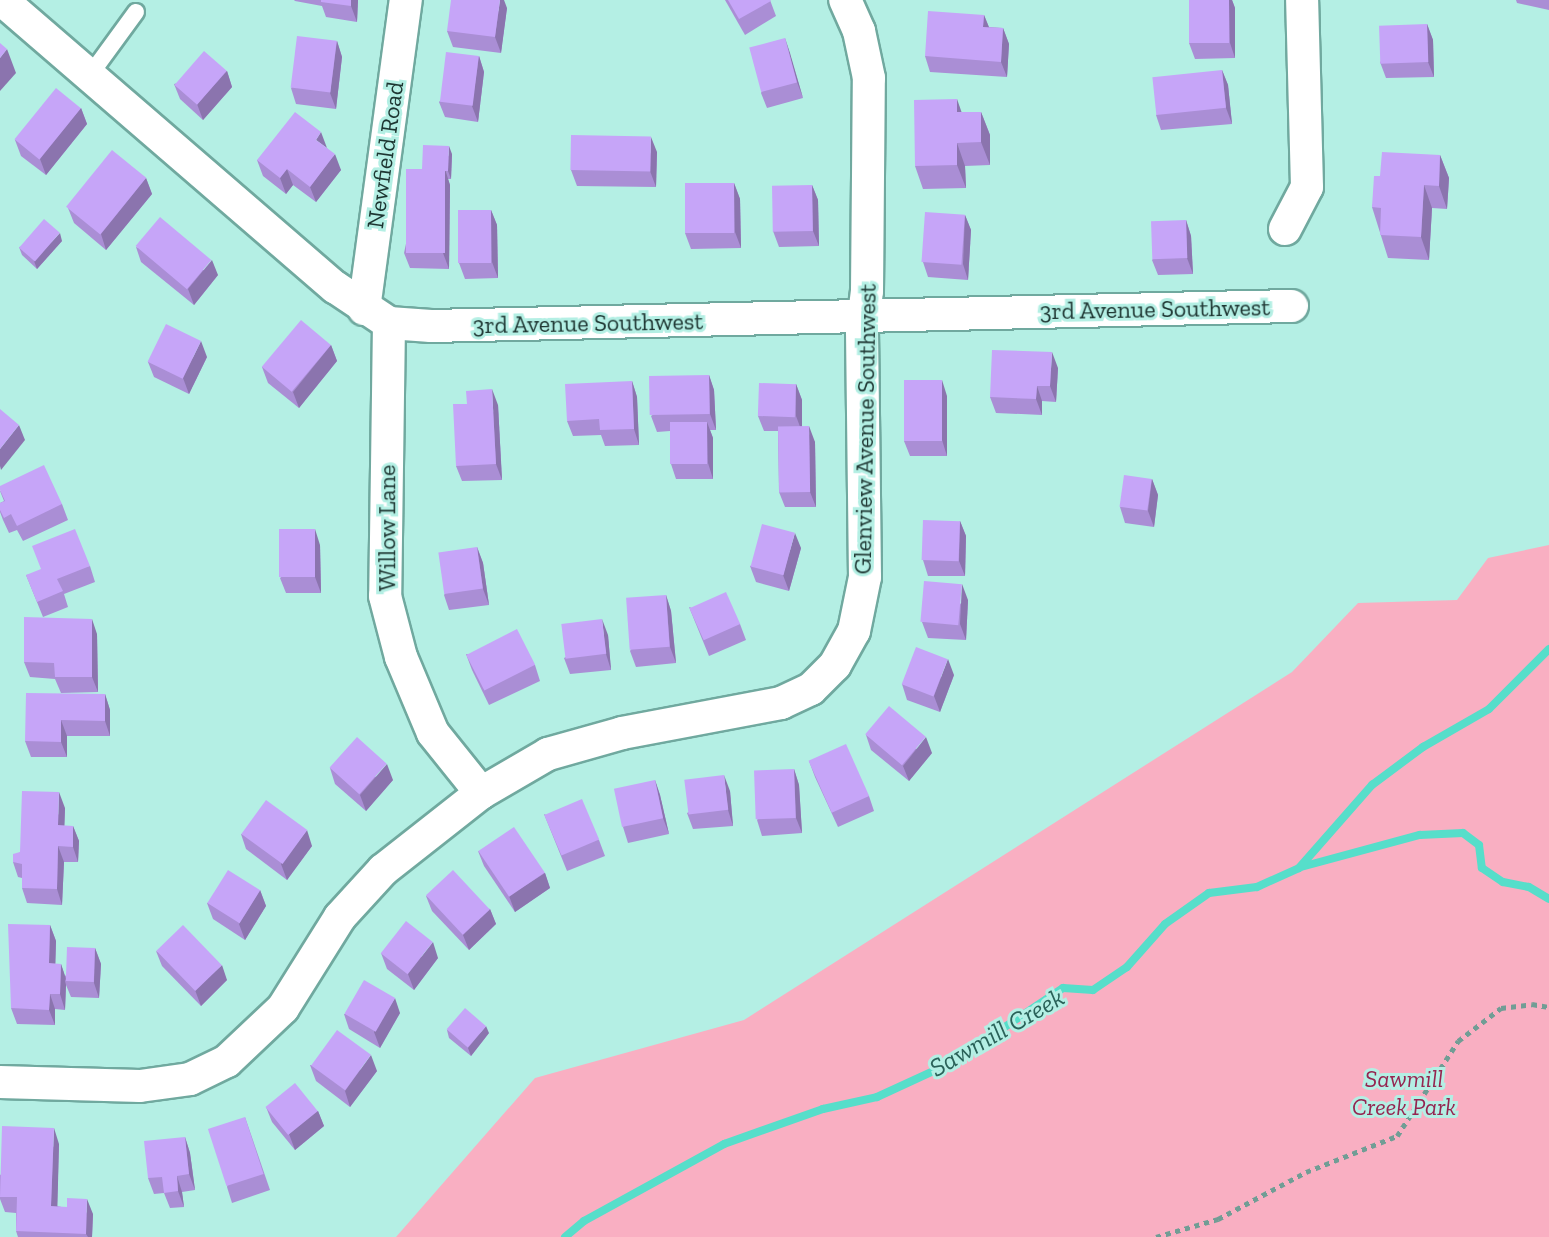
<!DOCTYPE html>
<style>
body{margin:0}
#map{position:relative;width:1549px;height:1237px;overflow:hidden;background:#b4efe4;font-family:"Zilla Slab",serif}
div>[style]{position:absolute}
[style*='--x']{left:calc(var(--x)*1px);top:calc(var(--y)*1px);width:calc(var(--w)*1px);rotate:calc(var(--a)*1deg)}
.green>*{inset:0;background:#f9afc2}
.stream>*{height:8px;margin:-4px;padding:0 4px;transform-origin:4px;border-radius:4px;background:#56deca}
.path>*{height:4.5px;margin-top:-2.25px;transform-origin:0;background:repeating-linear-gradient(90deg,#719d95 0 5px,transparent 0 10px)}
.roads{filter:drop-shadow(2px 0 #70a99f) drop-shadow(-2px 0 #70a99f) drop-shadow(0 2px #70a99f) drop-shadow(0 -2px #70a99f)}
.lane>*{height:16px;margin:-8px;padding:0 8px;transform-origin:8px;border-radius:8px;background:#fff}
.street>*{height:32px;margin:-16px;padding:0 16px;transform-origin:16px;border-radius:16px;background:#fff}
.wall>*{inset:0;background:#aa8ed5}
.shaded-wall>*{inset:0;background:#8b74ae}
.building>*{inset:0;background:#c6a5f8;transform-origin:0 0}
span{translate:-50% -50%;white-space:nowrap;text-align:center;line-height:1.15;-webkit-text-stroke:6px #b4efe4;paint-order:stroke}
.street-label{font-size:24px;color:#1d3531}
.park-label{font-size:24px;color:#952550;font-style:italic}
.water-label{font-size:26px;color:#2a6259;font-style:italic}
</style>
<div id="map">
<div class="green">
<div style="clip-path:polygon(1549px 545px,1549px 1237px,396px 1237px,535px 1078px,744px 1020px,1292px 672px,1358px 603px,1457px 600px,1488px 558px)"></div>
</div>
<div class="stream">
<div style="--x:1301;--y:867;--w:123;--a:-15.1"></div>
<div style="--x:1420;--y:835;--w:43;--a:-2.7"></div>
<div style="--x:1463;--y:833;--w:20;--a:37"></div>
<div style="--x:1479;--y:845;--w:23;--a:83"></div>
<div style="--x:1482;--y:868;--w:25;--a:34"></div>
<div style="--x:1503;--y:882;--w:26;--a:11"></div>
<div style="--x:1529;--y:887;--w:23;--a:31"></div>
<div style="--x:565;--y:1237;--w:25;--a:-40"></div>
<div style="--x:584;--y:1221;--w:160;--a:-28.8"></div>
<div style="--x:724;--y:1144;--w:105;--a:-19.5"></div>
<div style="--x:823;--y:1109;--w:55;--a:-12.5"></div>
<div style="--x:877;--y:1097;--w:81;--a:-24.7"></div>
<div style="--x:951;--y:1063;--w:135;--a:-33.8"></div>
<div style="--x:1063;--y:988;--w:30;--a:4"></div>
<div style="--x:1093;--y:990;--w:41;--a:-34.1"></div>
<div style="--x:1127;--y:967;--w:57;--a:-48.5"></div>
<div style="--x:1165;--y:924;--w:54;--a:-35.2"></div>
<div style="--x:1209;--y:893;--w:48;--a:-7.1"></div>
<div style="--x:1257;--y:887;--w:46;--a:-24.3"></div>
<div style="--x:1299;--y:868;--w:111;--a:-48.7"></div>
<div style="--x:1372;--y:785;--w:64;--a:-36.7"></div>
<div style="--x:1423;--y:747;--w:76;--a:-29.9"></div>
<div style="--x:1489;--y:709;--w:85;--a:-45"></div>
</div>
<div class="path">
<div style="--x:1156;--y:1237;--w:65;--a:-16.2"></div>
<div style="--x:1218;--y:1219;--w:100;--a:-28.1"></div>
<div style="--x:1306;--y:1172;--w:98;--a:-21.6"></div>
<div style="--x:1397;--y:1136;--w:113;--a:-57.3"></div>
<div style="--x:1458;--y:1041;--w:54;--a:-37.5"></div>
<div style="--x:1501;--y:1008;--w:31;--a:-7"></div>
<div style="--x:1532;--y:1004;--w:17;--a:10"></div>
</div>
<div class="roads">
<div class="lane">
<div style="--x:90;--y:75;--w:78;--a:-53.9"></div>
</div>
<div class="street">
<div style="--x:2;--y:0;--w:440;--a:40.8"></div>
<div style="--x:335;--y:287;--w:65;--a:33.7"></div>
<div style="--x:389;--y:323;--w:42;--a:4.1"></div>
<div style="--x:431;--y:326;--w:861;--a:-1.33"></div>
<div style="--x:1285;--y:229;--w:47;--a:-62.4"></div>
<div style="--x:1307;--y:187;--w:187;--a:-91.5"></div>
<div style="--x:364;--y:309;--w:312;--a:-82.3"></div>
<div style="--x:389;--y:323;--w:273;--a:90.8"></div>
<div style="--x:385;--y:596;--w:63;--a:75.3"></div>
<div style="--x:401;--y:657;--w:82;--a:67.2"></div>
<div style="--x:433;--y:733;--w:77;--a:51.3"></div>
<div style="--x:0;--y:1082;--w:140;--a:1.6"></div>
<div style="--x:140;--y:1086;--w:50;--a:-8"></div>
<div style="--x:190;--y:1079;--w:41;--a:-25.9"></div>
<div style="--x:227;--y:1061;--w:77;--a:-43.4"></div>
<div style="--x:283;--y:1008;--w:107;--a:-57.9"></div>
<div style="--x:340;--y:917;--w:64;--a:-47.5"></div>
<div style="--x:383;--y:870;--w:125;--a:-38.2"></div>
<div style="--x:481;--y:793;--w:78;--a:-30.2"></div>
<div style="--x:548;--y:754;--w:77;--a:-15.8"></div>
<div style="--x:622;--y:733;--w:162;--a:-10.7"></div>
<div style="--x:781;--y:703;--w:33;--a:-25"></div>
<div style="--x:811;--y:689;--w:34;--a:-45"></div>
<div style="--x:835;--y:665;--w:39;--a:-61"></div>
<div style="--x:854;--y:631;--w:55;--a:-78.5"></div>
<div style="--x:865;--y:577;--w:246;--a:-90.7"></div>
<div style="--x:862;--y:331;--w:40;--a:-82.9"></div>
<div style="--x:867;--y:291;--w:213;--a:-89.5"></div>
<div style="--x:869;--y:78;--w:48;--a:-102"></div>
<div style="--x:859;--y:31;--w:34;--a:-114"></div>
</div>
</div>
<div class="wall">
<div style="clip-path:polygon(294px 0,358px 0,357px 22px,326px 17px,322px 6px,295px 1px)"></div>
<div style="clip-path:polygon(725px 0,770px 0,776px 16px,745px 35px)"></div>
<div style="clip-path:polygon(1189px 0,1232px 0,1235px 8px,1235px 58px,1195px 59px,1189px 43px)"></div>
<div style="clip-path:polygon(1516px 0,1549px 0,1549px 10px,1517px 3px)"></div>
<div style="clip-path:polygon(507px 8px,501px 53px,453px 47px,447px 31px)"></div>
<div style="clip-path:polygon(984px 15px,989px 27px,1003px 28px,1009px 44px,1007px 77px,930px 72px,925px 56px)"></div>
<div style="clip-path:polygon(1427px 24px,1433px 40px,1434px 77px,1386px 78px,1380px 62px)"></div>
<div style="clip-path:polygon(785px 38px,803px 98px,767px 108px,761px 93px)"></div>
<div style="clip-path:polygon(337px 41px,342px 57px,336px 109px,296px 104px,291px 88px)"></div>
<div style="clip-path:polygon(479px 56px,484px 72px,478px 122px,445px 117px,439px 102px)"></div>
<div style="clip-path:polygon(1222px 70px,1228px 85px,1232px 124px,1161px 130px,1156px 115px)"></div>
<div style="clip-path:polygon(227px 71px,232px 87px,203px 120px,180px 99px,174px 84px)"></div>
<div style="clip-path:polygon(81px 108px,87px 124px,46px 175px,21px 156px,15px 140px)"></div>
<div style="clip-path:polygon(961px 112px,981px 112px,990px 135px,990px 165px,965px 166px,966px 188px,923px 189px,915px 166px)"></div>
<div style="clip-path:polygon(327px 148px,341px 170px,316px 202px,293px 185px,286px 194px,263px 176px,257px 160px)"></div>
<div style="clip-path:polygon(657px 152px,656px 187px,577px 186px,571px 170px)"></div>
<div style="clip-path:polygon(452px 154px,451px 179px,448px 179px,450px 185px,449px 269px,410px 268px,404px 253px,422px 169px)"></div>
<div style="clip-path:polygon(1440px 155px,1449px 178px,1447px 209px,1432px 208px,1429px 260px,1388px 258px,1372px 207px,1380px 176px)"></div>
<div style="clip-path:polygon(146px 178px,152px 194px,106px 250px,74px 223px,68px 208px)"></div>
<div style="clip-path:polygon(734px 183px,740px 199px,741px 248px,691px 249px,685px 233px)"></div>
<div style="clip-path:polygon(812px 185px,818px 200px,819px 246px,779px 247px,773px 231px)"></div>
<div style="clip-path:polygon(491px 210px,497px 225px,498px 278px,465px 279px,459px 263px)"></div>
<div style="clip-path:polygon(965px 215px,971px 230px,968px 280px,928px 277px,923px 262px)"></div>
<div style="clip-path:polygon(1186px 220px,1191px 236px,1193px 274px,1158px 275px,1152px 260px)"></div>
<div style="clip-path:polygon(62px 241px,37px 269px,22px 255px,19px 247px)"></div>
<div style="clip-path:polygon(136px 247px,218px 275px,194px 305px,141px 262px)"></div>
<div style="clip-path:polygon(331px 345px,337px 361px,299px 408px,268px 383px,262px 367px)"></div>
<div style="clip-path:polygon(207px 357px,189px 394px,154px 377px,148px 362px)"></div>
<div style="clip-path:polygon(1058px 368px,1056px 402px,1042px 401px,1042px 415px,996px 413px,990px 397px)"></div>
<div style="clip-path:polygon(709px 375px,714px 390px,716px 430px,710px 430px,713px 438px,713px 479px,676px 479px,671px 464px,670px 431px,657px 432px,651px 416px)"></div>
<div style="clip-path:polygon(632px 381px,637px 397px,639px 445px,605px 446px,601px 435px,573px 436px,567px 421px)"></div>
<div style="clip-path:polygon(796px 384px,802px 400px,802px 426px,815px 442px,816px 507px,785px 507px,779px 492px,778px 431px,764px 431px,758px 416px)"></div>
<div style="clip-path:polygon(947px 396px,947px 456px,910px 456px,904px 441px)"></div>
<div style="clip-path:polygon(498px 405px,502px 480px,462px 481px,456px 466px)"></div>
<div style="clip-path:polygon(1152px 479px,1158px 495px,1154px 527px,1125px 523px,1120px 507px)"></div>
<div style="clip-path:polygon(0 491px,62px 504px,68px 520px,23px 541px,17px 530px,9px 533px,3px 520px,0 512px,0 503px,4px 501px)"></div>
<div style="clip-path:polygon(960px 521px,966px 536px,965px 576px,928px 576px,923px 560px)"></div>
<div style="clip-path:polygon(320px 545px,321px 593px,286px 593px,280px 578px)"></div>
<div style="clip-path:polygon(477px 547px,483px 563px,489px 605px,449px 610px,444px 595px)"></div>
<div style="clip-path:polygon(801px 548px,789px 591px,756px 582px,750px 566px)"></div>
<div style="clip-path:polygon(90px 566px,95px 582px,64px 594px,68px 607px,43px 617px,26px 575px)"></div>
<div style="clip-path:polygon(666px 595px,671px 611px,676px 663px,636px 667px,630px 651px)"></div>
<div style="clip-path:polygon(968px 600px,966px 640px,928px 638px,922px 622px)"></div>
<div style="clip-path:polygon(689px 607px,740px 624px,746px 640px,709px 656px)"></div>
<div style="clip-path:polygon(97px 634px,98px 692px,61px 693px,55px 679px,30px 677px,24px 662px)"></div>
<div style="clip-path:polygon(608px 635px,611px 670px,570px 674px,564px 658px)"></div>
<div style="clip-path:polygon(466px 654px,535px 665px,540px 681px,489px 705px,472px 670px)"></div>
<div style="clip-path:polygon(954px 675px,940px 712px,907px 700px,902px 684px)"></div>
<div style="clip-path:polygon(105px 694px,110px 710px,110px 736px,67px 736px,67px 757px,31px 757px,25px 741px)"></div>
<div style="clip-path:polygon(866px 735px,932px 753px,909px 781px,871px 750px)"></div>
<div style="clip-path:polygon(809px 761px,869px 796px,874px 811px,838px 827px,815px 777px)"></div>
<div style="clip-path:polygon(330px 768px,393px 780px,366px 811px,335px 784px)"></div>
<div style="clip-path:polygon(794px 769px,799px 785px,802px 833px,762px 836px,757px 820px)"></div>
<div style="clip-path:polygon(655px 780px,660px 795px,669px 834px,628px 843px,623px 827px)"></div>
<div style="clip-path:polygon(730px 791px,733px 826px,693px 829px,687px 813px)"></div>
<div style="clip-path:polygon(65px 808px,64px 826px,73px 826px,79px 841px,78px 862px,64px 862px,62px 905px,27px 903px,22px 888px,22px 878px,18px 877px,13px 862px,20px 852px)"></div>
<div style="clip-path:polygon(544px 814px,599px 840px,605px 856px,567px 871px)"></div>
<div style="clip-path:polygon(241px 834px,312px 846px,287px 880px,246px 849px)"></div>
<div style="clip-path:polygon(478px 851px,545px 873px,550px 888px,515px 912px,484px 866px)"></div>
<div style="clip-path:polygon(260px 890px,266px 906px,245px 940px,213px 919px,207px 903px)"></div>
<div style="clip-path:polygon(426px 896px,490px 909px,496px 924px,469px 950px,432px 911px)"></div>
<div style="clip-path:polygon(50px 925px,56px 941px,55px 964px,61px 964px,65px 976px,95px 948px,101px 964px,99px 998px,71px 997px,66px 985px,65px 1010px,55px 1009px,55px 1025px,17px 1024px,11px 1008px)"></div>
<div style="clip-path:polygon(156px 951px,227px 980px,201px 1006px,162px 966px)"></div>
<div style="clip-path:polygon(381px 953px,438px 958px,414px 990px,387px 969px)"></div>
<div style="clip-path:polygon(400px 1013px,380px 1048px,349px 1029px,344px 1014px)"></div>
<div style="clip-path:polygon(447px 1030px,489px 1033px,471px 1056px,449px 1038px)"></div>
<div style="clip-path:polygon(310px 1065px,377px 1071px,350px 1107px,316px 1081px)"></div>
<div style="clip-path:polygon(266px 1107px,318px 1111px,324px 1126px,295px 1150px,272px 1122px)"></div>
<div style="clip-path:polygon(245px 1117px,270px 1190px,232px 1203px,227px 1187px)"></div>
<div style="clip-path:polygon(185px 1137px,190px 1153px,195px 1190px,182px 1192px,184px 1207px,170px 1208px,164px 1193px,154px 1194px,148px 1178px)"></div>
<div style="clip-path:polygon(59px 1144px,57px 1206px,93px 1214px,92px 1237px,18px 1237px,16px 1231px,16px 1213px,5px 1212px,0 1199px,0 1175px)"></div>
</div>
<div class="shaded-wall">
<div style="clip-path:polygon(351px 0,358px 0,357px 22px,351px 6px)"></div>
<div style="clip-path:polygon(500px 0,504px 0,507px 8px,501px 53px,495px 37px)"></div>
<div style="clip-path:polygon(1229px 0,1232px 0,1235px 8px,1235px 58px,1230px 43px)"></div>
<div style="clip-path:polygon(984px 15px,990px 30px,983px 27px)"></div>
<div style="clip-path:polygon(1427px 24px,1433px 40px,1434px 77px,1428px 62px)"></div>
<div style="clip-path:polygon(1003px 28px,1009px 44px,1007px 77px,1001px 62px)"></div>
<div style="clip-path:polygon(785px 38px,790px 53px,803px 98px,797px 82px)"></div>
<div style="clip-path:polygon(337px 41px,342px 57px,336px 109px,330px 93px)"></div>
<div style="clip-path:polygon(7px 49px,16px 73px,0 91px,0 58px)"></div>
<div style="clip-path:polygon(479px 56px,484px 72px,478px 122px,472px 106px)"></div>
<div style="clip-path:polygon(1222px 70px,1228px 85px,1232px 124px,1226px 108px)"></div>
<div style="clip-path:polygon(227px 71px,232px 87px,203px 120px,197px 104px)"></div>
<div style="clip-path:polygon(957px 99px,965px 122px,957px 112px)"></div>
<div style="clip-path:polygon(81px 108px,87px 124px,46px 175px,40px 159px)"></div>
<div style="clip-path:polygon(981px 112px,990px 135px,990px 165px,981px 142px)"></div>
<div style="clip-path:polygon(321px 132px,327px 148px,316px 140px)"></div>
<div style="clip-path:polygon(651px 137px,657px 152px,656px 187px,650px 171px)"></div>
<div style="clip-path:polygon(957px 143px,965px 166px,966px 188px,957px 165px)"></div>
<div style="clip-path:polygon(449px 146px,452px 154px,451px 179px,448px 171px)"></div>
<div style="clip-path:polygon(335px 154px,341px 170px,316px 202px,310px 187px)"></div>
<div style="clip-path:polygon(1440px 155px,1449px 178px,1447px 209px,1439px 186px)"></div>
<div style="clip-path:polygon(287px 169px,293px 185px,286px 194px,280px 178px)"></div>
<div style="clip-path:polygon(445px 169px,450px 185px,449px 269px,443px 253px)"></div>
<div style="clip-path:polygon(146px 178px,152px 194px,106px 250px,101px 234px)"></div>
<div style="clip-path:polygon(734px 183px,740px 199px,741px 248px,735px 232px)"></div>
<div style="clip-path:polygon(812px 185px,818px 200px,819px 246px,813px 231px)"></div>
<div style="clip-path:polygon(1424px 185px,1432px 208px,1429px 260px,1421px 237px)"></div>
<div style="clip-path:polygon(491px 210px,497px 225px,498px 278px,492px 262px)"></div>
<div style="clip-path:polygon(965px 215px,971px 230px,968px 280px,963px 264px)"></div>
<div style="clip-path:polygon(1186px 220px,1191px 236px,1193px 274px,1187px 258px)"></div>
<div style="clip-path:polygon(60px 233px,62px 241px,37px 269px,34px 261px)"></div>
<div style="clip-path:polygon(212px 260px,218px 275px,194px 305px,188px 289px)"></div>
<div style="clip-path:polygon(201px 341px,207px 357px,189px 394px,183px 378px)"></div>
<div style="clip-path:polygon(331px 345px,337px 361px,299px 408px,293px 392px)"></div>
<div style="clip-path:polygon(1052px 352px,1058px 368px,1056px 402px,1050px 386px)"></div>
<div style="clip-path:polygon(709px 375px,714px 390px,716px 430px,710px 414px)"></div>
<div style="clip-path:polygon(942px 380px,947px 396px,947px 456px,942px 440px)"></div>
<div style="clip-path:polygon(632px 381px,637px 397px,639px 445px,634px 429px)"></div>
<div style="clip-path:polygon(796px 384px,802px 400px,802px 432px,796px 416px)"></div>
<div style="clip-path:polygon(1037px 386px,1042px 401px,1042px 415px,1036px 399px)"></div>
<div style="clip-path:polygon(492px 389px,498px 405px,502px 480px,496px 464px)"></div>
<div style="clip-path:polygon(707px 422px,713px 438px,713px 479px,708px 463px)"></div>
<div style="clip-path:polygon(19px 425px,25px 440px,1px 470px,0 466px,0 449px)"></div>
<div style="clip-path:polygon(809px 426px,815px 442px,816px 507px,810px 492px)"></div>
<div style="clip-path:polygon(1152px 479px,1158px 495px,1154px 527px,1148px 511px)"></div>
<div style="clip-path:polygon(960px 521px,966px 536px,965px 576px,959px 561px)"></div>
<div style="clip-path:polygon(315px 529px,320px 545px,321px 593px,315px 577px)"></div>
<div style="clip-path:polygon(795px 533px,801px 548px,789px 591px,783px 575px)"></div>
<div style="clip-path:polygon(477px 547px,483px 563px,489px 605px,483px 589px)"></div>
<div style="clip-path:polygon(962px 584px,968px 600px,966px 640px,960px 624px)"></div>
<div style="clip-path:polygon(666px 595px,671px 611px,676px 663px,670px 647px)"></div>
<div style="clip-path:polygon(92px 619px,97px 634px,98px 692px,92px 677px)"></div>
<div style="clip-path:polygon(602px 619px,608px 635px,611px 670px,606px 654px)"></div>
<div style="clip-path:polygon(948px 659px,954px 675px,940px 712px,934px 696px)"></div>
<div style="clip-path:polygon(105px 694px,110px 710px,110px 736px,105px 721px)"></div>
<div style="clip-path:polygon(61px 720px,67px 736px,67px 757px,61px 742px)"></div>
<div style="clip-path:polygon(926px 737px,932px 753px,909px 781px,903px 766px)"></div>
<div style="clip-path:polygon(387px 764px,393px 780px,366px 811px,360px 795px)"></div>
<div style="clip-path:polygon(794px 769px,799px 785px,802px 833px,796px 818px)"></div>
<div style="clip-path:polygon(724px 775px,730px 791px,733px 826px,728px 810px)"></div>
<div style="clip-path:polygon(655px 780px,660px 795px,669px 834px,663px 818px)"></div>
<div style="clip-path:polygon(59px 792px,65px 808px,64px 841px,58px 825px)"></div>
<div style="clip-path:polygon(73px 826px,79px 841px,78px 862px,73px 847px)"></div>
<div style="clip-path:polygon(307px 830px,312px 846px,287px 880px,281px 864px)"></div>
<div style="clip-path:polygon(58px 846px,64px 862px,62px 905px,57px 889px)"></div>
<div style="clip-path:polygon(545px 873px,550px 888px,515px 912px,509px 896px)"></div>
<div style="clip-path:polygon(260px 890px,266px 906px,245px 940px,239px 924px)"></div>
<div style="clip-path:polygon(490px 909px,496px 924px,469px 950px,463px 935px)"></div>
<div style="clip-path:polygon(50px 925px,56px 941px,55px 979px,49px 963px)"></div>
<div style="clip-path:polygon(433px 942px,438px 958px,414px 990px,408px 974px)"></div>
<div style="clip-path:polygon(95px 948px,101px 964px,99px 998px,94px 983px)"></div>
<div style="clip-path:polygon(61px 964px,66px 979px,65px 981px,66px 985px,65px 1010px,60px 994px)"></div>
<div style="clip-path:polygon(222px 965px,227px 980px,201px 1006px,195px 990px)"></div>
<div style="clip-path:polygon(50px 994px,55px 1009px,55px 1025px,49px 1010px)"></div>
<div style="clip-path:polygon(395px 998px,400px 1013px,380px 1048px,374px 1032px)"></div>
<div style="clip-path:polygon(486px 1026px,489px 1033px,471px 1056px,468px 1048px)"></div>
<div style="clip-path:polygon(371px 1055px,377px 1071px,350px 1107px,345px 1091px)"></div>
<div style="clip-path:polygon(318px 1111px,324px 1126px,295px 1150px,289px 1134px)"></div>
<div style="clip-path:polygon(54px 1128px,59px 1144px,57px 1222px,51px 1206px)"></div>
<div style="clip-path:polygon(185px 1137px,190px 1153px,195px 1190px,189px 1174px)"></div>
<div style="clip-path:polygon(177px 1176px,182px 1192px,184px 1207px,178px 1191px)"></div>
<div style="clip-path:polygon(87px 1199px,93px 1214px,92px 1237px,88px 1237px,86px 1234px)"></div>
</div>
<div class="building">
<div style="clip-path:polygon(321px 0,351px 0,351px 6px,321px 2px)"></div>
<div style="clip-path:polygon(451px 0,500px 0,495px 37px,447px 31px)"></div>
<div style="clip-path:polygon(728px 0,770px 0,771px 1px,739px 19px)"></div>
<div style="left:1189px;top:0;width:40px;height:43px"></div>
<div style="clip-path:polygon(928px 11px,984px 15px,983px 27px,1003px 28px,1001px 62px,925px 56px)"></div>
<div style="left:1427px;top:24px;width:38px;height:48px;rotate:88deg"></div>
<div style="left:297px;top:36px;width:40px;height:52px;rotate:7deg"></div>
<div style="left:785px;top:38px;width:46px;height:37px;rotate:75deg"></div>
<div style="clip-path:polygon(0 43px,7px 49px,0 58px)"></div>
<div style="left:204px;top:51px;width:30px;height:45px;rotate:41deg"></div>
<div style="left:446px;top:52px;width:33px;height:50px;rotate:7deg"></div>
<div style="left:1222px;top:70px;width:38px;height:70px;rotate:84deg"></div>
<div style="left:56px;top:88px;width:32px;height:66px;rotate:39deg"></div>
<div style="clip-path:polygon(957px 99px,957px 112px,981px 112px,981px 142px,957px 143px,957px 165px,915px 166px,914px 100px)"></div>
<div style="clip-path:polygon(295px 112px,321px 132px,316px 140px,335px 154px,310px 187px,287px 169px,280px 178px,257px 160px)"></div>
<div style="left:571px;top:135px;width:80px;height:35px;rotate:1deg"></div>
<div style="clip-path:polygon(423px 145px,449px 146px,448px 171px,445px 171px,445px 169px,422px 169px)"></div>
<div style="left:112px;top:150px;width:44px;height:73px;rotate:39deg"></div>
<div style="clip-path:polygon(1382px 152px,1440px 155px,1439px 186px,1424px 185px,1421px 237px,1380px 235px,1381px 208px,1372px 207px,1374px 176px,1380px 176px)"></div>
<div style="left:406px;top:169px;width:39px;height:84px"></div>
<div style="left:685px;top:183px;width:49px;height:50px"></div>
<div style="left:812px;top:185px;width:46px;height:40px;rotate:89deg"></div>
<div style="left:458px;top:210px;width:33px;height:53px"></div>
<div style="left:925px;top:212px;width:40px;height:50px;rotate:4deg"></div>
<div style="left:160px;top:217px;width:67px;height:38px;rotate:40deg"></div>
<div style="left:44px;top:219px;width:21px;height:38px;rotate:41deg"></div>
<div style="left:1186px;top:220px;width:38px;height:35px;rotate:88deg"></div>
<div style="left:301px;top:320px;width:39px;height:61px;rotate:40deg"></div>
<div style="left:166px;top:324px;width:39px;height:42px;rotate:26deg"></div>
<div style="clip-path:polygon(992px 350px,1052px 352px,1050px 386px,1037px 386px,1036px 399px,990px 397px)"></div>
<div style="left:709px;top:375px;width:39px;height:60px;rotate:89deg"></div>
<div style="left:904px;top:380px;width:38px;height:61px"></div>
<div style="clip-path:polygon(632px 381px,634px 429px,600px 430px,599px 419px,567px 421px,565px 384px)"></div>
<div style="left:759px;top:383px;width:37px;height:33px;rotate:2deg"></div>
<div style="clip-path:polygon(492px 389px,496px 464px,456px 466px,453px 404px,467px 404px,466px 391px)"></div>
<div style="clip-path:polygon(0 409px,19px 425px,0 449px)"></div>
<div style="left:670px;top:422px;width:37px;height:42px"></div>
<div style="left:809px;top:426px;width:66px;height:31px;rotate:89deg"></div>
<div style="clip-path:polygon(44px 465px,62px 504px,17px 526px,11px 514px,4px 518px,0 510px,0 503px,5px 501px,0 490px,0 486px)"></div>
<div style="left:1124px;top:475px;width:28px;height:32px;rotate:8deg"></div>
<div style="left:923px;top:520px;width:37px;height:40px;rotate:2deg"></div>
<div style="left:762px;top:524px;width:34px;height:44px;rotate:15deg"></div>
<div style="clip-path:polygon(75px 529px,90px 566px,57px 579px,63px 591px,37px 602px,26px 575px,41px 569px,32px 546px)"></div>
<div style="left:315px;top:529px;width:48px;height:36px;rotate:90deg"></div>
<div style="left:477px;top:547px;width:42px;height:39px;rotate:82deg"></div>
<div style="left:924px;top:581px;width:38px;height:41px;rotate:5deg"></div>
<div style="left:726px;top:592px;width:35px;height:40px;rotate:66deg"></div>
<div style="left:666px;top:595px;width:52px;height:40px;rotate:86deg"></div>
<div style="clip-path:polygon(24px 617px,92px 619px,92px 677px,55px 677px,54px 663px,24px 662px)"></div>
<div style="left:602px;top:619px;width:35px;height:41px;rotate:83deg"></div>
<div style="left:517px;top:629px;width:40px;height:57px;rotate:63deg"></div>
<div style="left:916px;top:647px;width:34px;height:40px;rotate:21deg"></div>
<div style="clip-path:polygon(26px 693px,105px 694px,105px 721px,61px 720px,61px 742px,25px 741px)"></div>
<div style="left:889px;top:706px;width:48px;height:37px;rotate:40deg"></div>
<div style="left:357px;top:737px;width:40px;height:41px;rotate:42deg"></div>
<div style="left:846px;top:744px;width:57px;height:41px;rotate:66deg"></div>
<div style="left:794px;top:769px;width:49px;height:40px;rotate:88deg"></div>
<div style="left:724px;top:775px;width:35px;height:40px;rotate:83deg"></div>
<div style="left:655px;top:780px;width:39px;height:42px;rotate:78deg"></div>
<div style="clip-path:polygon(22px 791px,59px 792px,58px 825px,73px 826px,73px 847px,58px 846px,57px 889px,22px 888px,22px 864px,13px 862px,13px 854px,20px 852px)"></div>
<div style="left:582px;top:799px;width:44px;height:41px;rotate:67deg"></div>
<div style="left:266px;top:800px;width:51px;height:42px;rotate:36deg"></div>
<div style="left:514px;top:827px;width:55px;height:43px;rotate:56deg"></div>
<div style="left:228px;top:870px;width:38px;height:39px;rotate:32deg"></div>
<div style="left:453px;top:870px;width:54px;height:37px;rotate:47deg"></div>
<div style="left:406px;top:921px;width:34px;height:41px;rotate:38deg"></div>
<div style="clip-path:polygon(8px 924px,50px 925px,49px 963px,61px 964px,60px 994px,50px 994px,49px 1010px,11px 1008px)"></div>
<div style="left:183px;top:925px;width:56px;height:37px;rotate:46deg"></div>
<div style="left:67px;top:947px;width:28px;height:34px;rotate:2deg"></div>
<div style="left:364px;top:980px;width:36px;height:39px;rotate:30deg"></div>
<div style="left:465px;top:1008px;width:28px;height:28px;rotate:41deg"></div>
<div style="left:337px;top:1030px;width:42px;height:44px;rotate:36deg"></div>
<div style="left:295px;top:1083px;width:36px;height:38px;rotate:51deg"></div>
<div style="left:245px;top:1117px;width:60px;height:39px;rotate:72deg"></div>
<div style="clip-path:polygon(2px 1126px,54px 1128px,51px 1206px,67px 1207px,67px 1198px,87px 1199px,86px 1234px,16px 1231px,17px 1197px,0 1197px)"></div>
<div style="clip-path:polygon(185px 1137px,189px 1174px,177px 1176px,178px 1191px,164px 1193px,162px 1177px,148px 1178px,144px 1141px)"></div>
</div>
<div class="street-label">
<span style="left:385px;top:155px;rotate:-82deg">Newfield Road</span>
<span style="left:1155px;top:309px;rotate:-1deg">3rd Avenue Southwest</span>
<span style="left:588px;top:323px;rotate:-1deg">3rd Avenue Southwest</span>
<span style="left:865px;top:429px;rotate:-89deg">Glenview Avenue Southwest</span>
<span style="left:387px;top:528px;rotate:-90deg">Willow Lane</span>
</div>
<div class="park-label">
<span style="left:1404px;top:1093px">Sawmill<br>Creek Park</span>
</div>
<div class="water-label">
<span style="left:997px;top:1033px;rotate:-30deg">Sawmill Creek</span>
</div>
</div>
